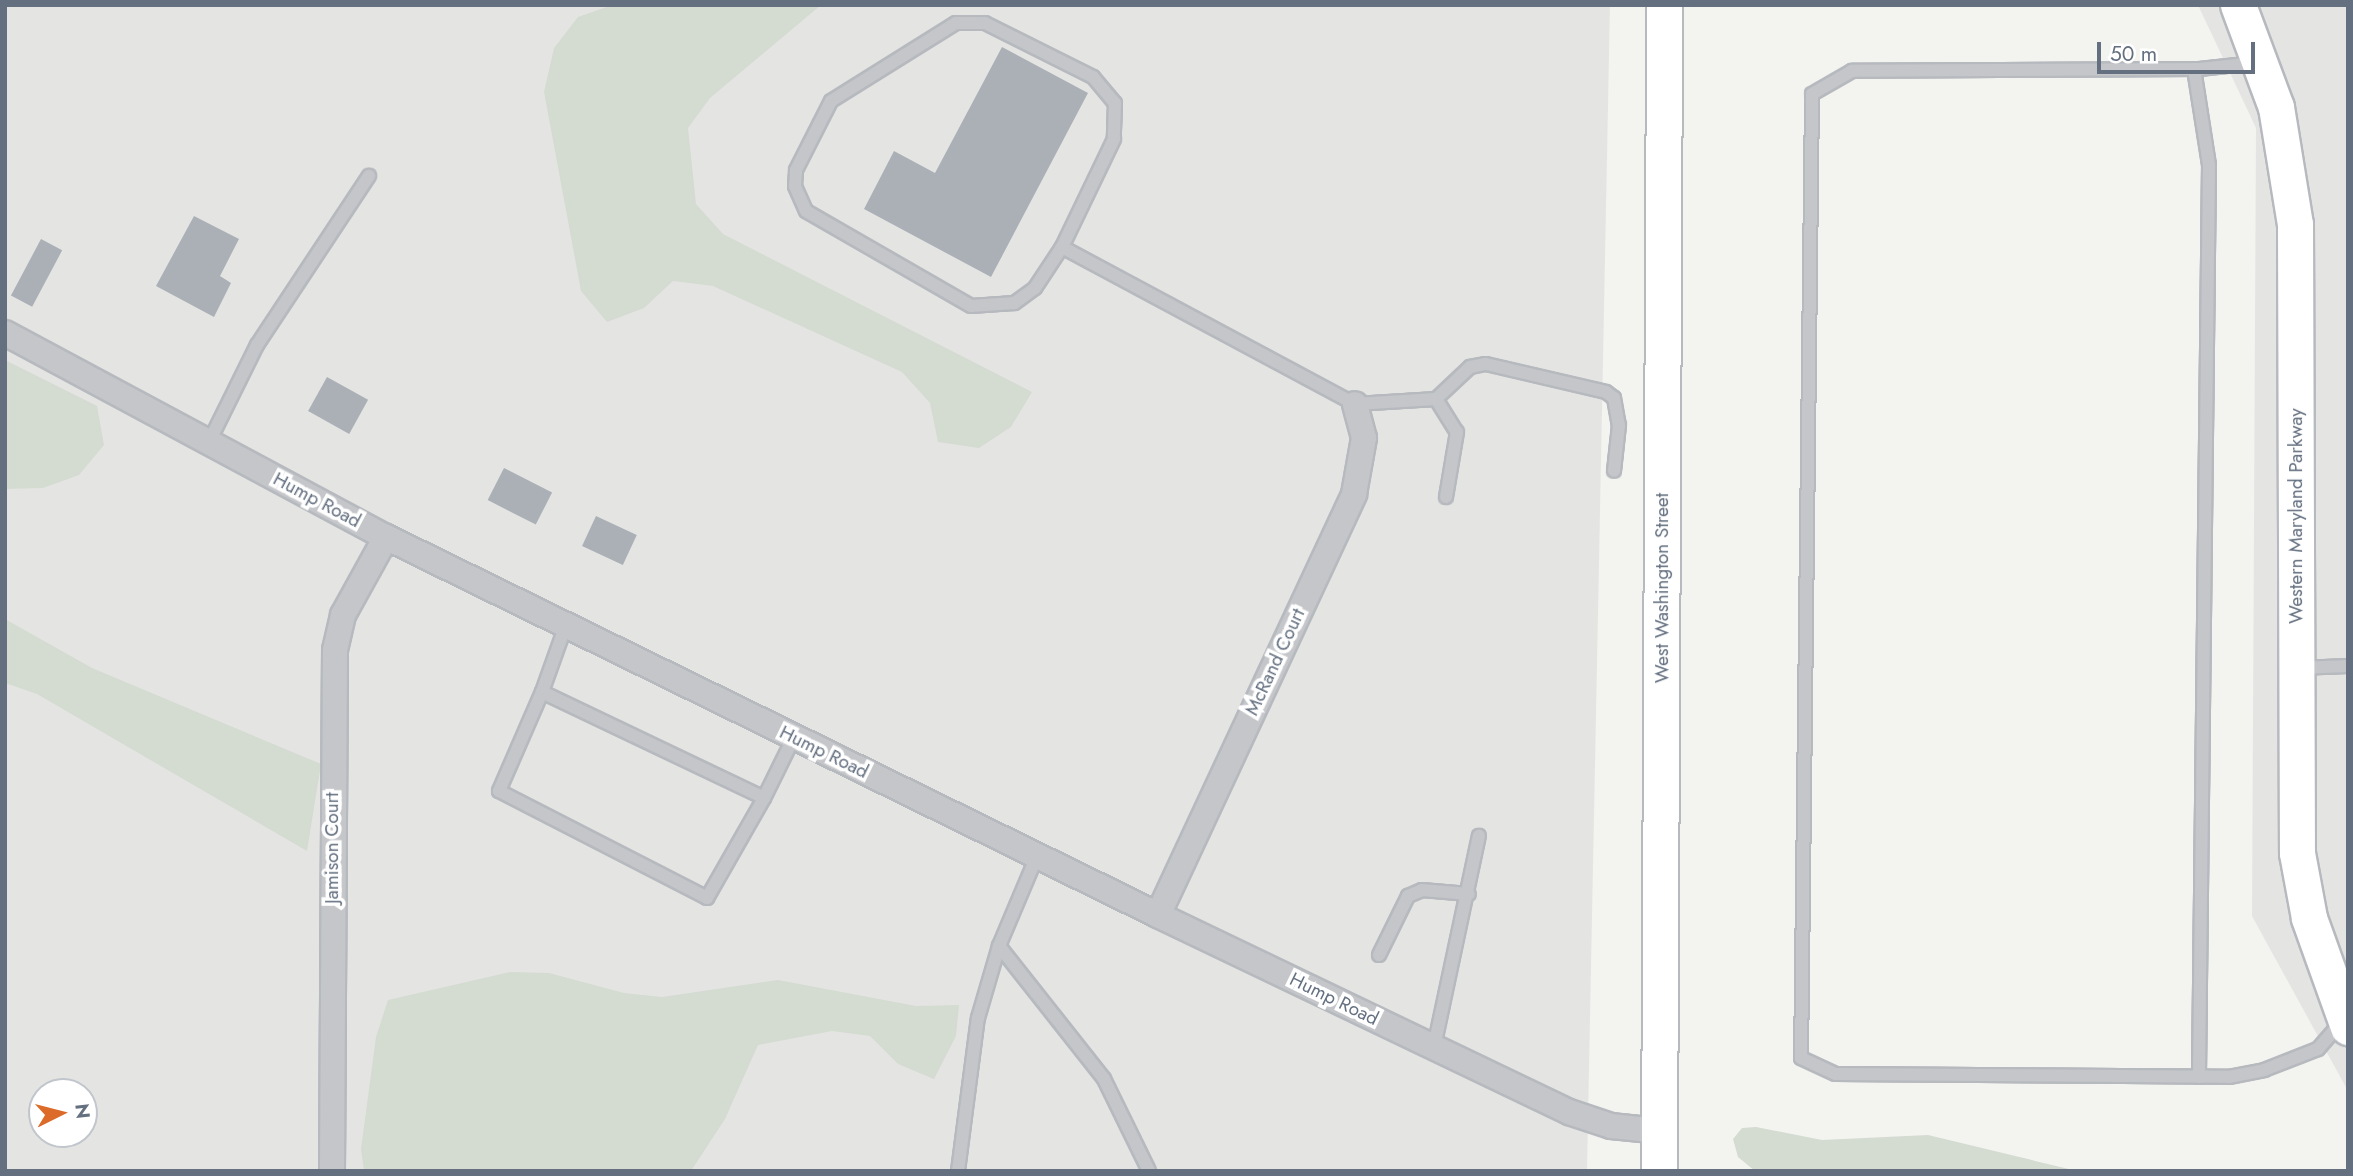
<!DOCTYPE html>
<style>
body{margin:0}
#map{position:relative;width:2353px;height:1176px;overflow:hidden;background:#f3f4f0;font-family:Jost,sans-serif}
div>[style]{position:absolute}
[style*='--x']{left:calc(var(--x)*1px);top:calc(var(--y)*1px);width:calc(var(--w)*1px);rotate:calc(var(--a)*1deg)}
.built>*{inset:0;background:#e4e5e3}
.green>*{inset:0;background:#d4dbd1}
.building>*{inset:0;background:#aab0b6;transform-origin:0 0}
.roads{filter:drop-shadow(2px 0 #b6b9be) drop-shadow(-2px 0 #b6b9be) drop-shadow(0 2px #b6b9be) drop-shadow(0 -2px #b6b9be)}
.lane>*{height:12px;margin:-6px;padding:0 6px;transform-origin:6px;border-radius:6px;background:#c4c6ca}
.street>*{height:24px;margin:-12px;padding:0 12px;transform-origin:12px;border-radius:12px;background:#c4c6ca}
.secondary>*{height:35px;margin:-17.5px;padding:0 17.5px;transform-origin:17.5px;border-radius:17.5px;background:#fff}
span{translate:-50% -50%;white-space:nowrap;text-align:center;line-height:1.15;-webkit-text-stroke:7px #fff;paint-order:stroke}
.street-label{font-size:19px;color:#647080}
.frame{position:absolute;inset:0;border:7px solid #647080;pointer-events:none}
.north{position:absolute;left:28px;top:1078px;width:70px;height:70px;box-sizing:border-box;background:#fff;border:2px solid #c1c6cc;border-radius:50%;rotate:84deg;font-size:19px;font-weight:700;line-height:28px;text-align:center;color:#647080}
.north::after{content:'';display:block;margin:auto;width:24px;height:32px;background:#dc6a28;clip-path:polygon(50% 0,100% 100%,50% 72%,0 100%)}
.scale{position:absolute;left:2097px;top:42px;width:158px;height:32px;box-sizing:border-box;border:4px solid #647080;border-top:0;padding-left:9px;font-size:21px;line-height:24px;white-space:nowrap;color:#647080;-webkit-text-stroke:5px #fff;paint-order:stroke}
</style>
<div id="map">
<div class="built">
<div style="clip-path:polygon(evenodd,5px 5px,1610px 5px,1587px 1171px,5px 1171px,5px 5px,42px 1092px,84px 1092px,84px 1134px,42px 1134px,42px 1092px)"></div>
<div style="clip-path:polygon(2198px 5px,2348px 5px,2348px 1091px,2252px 916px,2256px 128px)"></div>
</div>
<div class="green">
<div style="clip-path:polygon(612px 5px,821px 5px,710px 98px,688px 128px,696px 204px,723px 234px,1032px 392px,1011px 427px,979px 448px,938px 442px,930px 403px,902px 372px,713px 286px,673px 281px,644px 308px,607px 322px,581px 291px,544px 92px,554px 48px,578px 17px)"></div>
<div style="clip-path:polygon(5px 360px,97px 406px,104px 445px,79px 475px,43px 488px,5px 489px)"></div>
<div style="clip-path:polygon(5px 619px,92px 668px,321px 764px,307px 851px,37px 694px,5px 683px)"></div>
<div style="clip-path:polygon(510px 972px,549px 973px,624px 993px,662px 997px,778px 980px,916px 1006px,959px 1005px,956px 1036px,934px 1079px,898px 1064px,870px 1036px,832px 1031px,758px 1045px,725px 1119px,691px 1171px,364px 1171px,361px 1149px,376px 1037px,388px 1000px)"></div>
<div style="clip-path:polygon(1756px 1127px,1822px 1140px,1928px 1135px,2077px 1171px,1755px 1171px,1738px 1157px,1733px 1139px,1742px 1128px)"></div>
</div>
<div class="building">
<div style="clip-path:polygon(1002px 47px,1088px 93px,991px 277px,864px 209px,894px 151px,935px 173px)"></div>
<div style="clip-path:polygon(194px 216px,239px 239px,220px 276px,231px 283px,214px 317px,156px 286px)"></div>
<div style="left:41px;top:239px;width:24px;height:64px;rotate:28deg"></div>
<div style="left:327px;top:377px;width:47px;height:39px;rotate:29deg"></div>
<div style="left:504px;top:468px;width:54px;height:36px;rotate:27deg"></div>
<div style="left:596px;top:516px;width:45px;height:33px;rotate:25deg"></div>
</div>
<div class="roads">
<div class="lane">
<div style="--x:2255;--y:63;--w:56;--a:173.9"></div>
<div style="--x:2199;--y:69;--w:347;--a:179.7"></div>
<div style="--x:1852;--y:71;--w:46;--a:150.1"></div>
<div style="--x:1812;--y:94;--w:964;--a:90.65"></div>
<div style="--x:1801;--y:1058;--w:38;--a:25"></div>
<div style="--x:1836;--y:1074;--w:393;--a:0.4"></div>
<div style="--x:2229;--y:1077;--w:36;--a:-11"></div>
<div style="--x:2264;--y:1070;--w:58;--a:-21.3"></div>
<div style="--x:2318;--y:1049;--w:37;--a:-49"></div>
<div style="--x:2194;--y:69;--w:97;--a:81.1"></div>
<div style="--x:2209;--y:165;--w:912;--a:90.63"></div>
<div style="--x:1062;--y:247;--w:49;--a:123.4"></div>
<div style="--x:1035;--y:288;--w:26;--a:144"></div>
<div style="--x:1014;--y:303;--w:43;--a:176"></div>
<div style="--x:971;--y:306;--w:190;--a:-150.1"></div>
<div style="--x:806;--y:211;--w:27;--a:-114"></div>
<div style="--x:795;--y:186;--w:16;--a:-86"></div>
<div style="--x:796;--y:170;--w:77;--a:-63.1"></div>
<div style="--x:831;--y:101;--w:147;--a:-32"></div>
<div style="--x:956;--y:23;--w:29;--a:0"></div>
<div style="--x:985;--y:23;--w:121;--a:26.6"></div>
<div style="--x:1093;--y:77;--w:34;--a:50"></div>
<div style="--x:1115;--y:103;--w:36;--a:92"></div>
<div style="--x:1114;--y:139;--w:120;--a:115.7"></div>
<div style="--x:1062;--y:247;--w:332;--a:28.2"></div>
<div style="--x:1355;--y:404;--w:81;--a:-3.5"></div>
<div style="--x:1436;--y:399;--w:47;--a:-43.3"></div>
<div style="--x:1470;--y:367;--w:16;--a:-11"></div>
<div style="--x:1486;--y:364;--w:123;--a:13.1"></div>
<div style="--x:1606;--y:392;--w:10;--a:37"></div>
<div style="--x:1614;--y:398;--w:27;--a:80"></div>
<div style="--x:1619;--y:425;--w:46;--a:96.2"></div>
<div style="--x:1436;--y:399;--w:39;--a:58"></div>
<div style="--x:1457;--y:432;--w:66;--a:99.6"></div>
<div style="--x:209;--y:442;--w:108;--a:-63.7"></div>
<div style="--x:257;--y:345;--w:203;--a:-56.5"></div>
<div style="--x:566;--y:625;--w:71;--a:109.7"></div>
<div style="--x:542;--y:692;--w:246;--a:25.5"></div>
<div style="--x:764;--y:798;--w:68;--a:-63.8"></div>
<div style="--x:2299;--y:668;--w:49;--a:-2.3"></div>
<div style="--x:542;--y:692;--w:108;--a:113.5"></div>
<div style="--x:499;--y:791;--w:234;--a:27.2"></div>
<div style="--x:707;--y:898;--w:115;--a:-60.3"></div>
<div style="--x:999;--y:946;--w:169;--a:51.7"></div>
<div style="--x:1104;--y:1079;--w:102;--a:63.9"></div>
<div style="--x:1379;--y:955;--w:66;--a:-63.8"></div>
<div style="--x:1408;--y:896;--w:15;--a:-23"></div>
<div style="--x:1422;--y:890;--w:47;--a:4.9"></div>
<div style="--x:1434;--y:1047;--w:216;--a:-78"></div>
<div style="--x:958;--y:1171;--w:154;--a:-82.6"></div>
<div style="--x:978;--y:1018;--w:75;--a:-73.7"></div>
<div style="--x:999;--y:946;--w:98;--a:-67.1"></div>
</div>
<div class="street">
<div style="--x:5;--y:333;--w:432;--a:28.2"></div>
<div style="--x:386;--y:537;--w:860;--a:26.09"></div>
<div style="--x:1158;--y:915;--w:456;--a:25.6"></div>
<div style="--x:1569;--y:1112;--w:44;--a:18.4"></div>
<div style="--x:1611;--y:1126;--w:48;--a:5.9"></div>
<div style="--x:1158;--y:915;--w:464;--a:-65"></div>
<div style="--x:1354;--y:494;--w:57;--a:-79.9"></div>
<div style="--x:1364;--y:438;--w:35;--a:-105"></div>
<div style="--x:332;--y:1171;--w:521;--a:-89.67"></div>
<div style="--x:335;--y:650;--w:36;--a:-77"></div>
<div style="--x:343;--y:615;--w:89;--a:-61.1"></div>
</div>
<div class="secondary">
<div style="--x:2238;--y:5;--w:109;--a:69.6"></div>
<div style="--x:2276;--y:107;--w:119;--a:80.8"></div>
<div style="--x:2295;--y:224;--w:629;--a:89.82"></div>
<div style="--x:2297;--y:853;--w:66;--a:79.5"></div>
<div style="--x:2309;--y:918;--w:116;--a:70.3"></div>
<div style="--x:1659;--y:1171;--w:1166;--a:-89.75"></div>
</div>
</div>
<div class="street-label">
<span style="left:317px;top:500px;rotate:28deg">Hump Road</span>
<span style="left:2296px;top:516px;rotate:-90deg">Western Maryland Parkway</span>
<span style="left:1662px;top:588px;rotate:-90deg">West Washington Street</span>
<span style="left:1275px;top:662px;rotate:-65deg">McRand Court</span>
<span style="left:824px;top:752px;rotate:26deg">Hump Road</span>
<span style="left:332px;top:848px;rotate:-90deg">Jamison Court</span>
<span style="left:1334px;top:999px;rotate:26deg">Hump Road</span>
</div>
<div class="frame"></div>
<div class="north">N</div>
<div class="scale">50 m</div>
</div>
